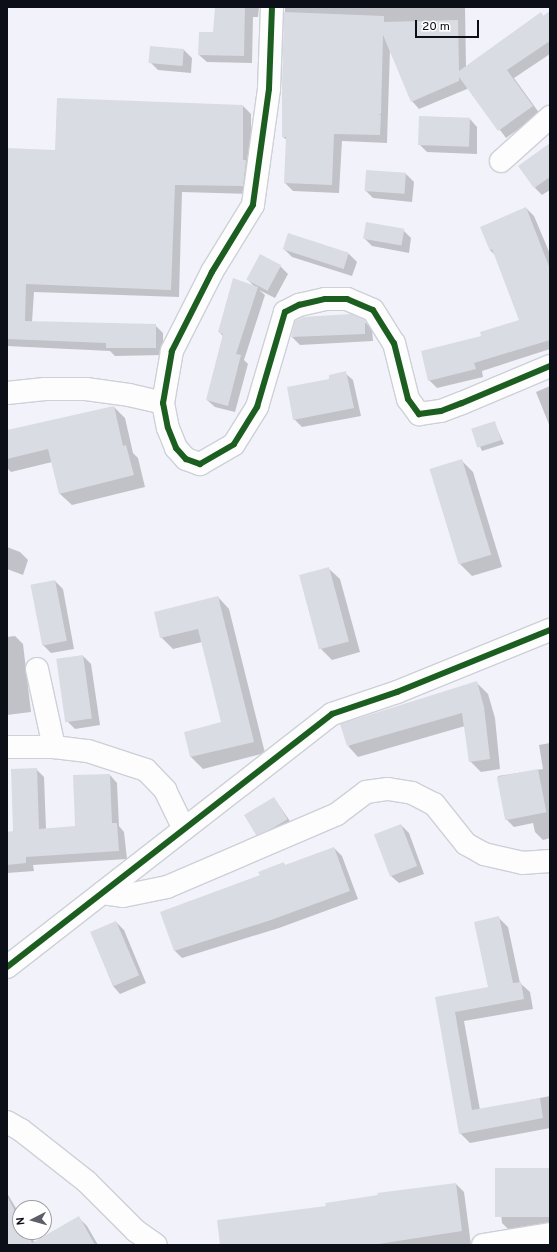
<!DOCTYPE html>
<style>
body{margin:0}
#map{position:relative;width:557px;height:1252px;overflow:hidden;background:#f2f3fa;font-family:Overpass,sans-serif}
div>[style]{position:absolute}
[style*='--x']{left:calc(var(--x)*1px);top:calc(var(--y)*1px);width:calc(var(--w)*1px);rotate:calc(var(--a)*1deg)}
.shadow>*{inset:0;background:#0003}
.building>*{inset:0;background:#dadce4;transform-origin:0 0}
.roads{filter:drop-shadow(1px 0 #ced0d8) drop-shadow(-1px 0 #ced0d8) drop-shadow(0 1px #ced0d8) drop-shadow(0 -1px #ced0d8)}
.minor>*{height:22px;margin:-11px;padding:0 11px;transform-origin:11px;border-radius:11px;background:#fdfdfe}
.cycleway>*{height:6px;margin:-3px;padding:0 3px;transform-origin:3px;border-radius:3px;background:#1b5e20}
span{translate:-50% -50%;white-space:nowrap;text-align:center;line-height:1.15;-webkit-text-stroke:3.5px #fff;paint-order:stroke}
.frame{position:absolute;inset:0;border:8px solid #0c0f17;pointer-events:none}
.north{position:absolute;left:12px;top:1200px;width:40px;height:40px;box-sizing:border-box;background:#fff;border:1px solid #9e9fa2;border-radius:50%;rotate:264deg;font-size:11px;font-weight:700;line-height:16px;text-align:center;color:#0c0f17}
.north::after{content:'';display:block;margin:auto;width:14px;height:18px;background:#5c5f66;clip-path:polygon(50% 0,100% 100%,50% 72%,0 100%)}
.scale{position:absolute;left:415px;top:20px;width:64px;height:18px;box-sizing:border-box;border:2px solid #0c0f17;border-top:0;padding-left:5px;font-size:12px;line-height:14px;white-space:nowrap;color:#0c0f17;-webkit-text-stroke:3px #fff;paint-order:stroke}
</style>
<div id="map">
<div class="shadow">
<div style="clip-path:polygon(216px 7px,259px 7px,258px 17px,253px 17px,252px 63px,207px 62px,199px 55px,214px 33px)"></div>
<div style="clip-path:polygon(285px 7px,465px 7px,466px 67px,541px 13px,544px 17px,550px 13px,550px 54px,514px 78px,540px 114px,506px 138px,467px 86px,467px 89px,419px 109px,412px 101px,390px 50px,387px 143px,342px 141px,339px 193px,293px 191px,285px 183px,287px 140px,283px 137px)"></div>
<div style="clip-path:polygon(151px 47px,184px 50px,192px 58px,191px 73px,158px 70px,150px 62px)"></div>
<div style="clip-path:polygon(243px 106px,251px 114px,251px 194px,182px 192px,179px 297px,34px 292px,32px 322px,155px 325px,163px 333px,163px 355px,115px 356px,110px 351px,7px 346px,7px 149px,56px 151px)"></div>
<div style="clip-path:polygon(470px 119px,477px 127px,477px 154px,427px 152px,419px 144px)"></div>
<div style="clip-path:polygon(550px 146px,550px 190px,542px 195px,535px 188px)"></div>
<div style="clip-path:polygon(406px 174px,414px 182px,412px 202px,373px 198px,365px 190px)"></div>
<div style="clip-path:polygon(526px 208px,534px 216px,550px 254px,550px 349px,482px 371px,483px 377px,437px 388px,429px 380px,482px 336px,520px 321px,495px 255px,490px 250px)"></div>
<div style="clip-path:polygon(403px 230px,411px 238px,409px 253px,372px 246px,364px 238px)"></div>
<div style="clip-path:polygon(284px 249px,349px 254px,357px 262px,352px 276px,292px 257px)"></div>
<div style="clip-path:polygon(280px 266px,288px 274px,275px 298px,259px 290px,265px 295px,244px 360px,248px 364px,235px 412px,215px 407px,207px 400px,223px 336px,219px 332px,256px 288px,248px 280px)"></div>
<div style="clip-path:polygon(364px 321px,372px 329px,373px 341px,300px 345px,292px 337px)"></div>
<div style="clip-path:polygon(345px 373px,353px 380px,361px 416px,302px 427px,294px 419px,330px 379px)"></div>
<div style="clip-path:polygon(550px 386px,550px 427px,536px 392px)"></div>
<div style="clip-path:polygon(114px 407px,125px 418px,133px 453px,138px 458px,145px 487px,72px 505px,60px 494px,52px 462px,11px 472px,7px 468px,7px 431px)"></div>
<div style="clip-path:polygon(494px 422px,504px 444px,482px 451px,472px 429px)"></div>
<div style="clip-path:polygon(461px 460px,473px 472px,502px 567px,472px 576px,460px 564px)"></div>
<div style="clip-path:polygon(7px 547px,20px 552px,28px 560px,23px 575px,7px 569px)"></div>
<div style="clip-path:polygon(328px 568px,340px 579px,360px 652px,332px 660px,320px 648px)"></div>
<div style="clip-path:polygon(55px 581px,63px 589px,74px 649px,51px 653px,43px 645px)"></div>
<div style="clip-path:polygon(218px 597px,229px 609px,265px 753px,203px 769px,191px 757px,185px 733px,222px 723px,202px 642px,173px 649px,161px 637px)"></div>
<div style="clip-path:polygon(15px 636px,23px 644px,31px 712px,7px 715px,7px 637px)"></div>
<div style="clip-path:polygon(83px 656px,91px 664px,100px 725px,75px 729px,67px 721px)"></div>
<div style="clip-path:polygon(477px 683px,488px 694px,495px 718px,500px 769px,481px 772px,470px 761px,465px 726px,358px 757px,348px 746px)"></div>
<div style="clip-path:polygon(550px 743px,550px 838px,543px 840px,535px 832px,533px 823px,514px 827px,506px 819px,498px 776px,543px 769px,539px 745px)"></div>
<div style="clip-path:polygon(36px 769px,44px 777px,46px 829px,76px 827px,110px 775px,117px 783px,119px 826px,124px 832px,127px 859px,33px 865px,34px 871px,7px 873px,7px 833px,14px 832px)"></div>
<div style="clip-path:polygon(274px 798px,294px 827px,264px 843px,256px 835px)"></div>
<div style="clip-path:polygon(401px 825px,409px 833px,424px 874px,399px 883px,391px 876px)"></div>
<div style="clip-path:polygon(334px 848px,342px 856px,358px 899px,279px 928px,182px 958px,174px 950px,261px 876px,283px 863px,286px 866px)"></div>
<div style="clip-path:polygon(498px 917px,508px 927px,520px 983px,530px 992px,533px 1009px,464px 1021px,480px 1110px,550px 1096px,550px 1128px,470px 1143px,460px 1133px,436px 998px,490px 988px)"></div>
<div style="clip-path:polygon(116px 922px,124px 930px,146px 983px,120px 994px,113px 986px,91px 932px)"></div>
<div style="clip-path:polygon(550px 1168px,550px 1225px,510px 1231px,502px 1223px,497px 1176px)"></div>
<div style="clip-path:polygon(456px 1184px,464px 1192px,471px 1245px,221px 1245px,327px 1206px)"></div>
<div style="clip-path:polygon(7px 1193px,20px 1215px,20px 1232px,29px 1232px,35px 1243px,79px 1218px,87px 1226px,98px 1245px,7px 1245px)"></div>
</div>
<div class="building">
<div style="clip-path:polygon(215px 7px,245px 7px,244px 56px,198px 55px,199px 32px,213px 32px)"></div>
<div style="clip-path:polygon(550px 11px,550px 41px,507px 70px,533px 106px,498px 131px,459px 77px,459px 81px,411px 102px,383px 35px,381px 114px,378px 115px,381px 115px,380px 135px,334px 134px,332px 185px,284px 183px,286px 137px,282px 137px,282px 84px,284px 12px,384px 16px,384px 22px,458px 20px,459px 71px,541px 12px,543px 16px)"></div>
<div style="left:150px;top:46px;width:34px;height:17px;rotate:5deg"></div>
<div style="clip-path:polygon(57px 98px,243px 105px,243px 160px,246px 160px,243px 186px,175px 185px,171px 290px,26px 284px,25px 321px,156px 324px,156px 348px,106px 348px,106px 343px,7px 339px,7px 148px,55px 150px)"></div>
<div style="left:419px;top:116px;width:51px;height:29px;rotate:2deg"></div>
<div style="clip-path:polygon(550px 143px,550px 177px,534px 188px,518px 166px)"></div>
<div style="left:366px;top:170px;width:40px;height:21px;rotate:4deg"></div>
<div style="clip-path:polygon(526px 207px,550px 269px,550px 340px,474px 363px,476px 369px,428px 381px,421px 351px,481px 336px,480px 332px,519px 320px,492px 249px,490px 251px,480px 227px)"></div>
<div style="left:366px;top:222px;width:39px;height:17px;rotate:10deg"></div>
<div style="left:288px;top:233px;width:64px;height:17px;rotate:18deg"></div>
<div style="left:260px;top:254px;width:24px;height:29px;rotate:28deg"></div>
<div style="clip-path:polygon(233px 278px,258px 287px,236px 354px,241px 355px,228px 406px,206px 400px,223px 334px,218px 332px)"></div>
<div style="clip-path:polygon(351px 314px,365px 320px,365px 334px,291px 337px,295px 321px,303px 317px)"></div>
<div style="clip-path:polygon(346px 371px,354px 408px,293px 420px,287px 387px,329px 379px,329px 375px)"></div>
<div style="clip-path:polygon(114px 406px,123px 446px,126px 445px,134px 475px,59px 494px,48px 449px,7px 459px,7px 430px)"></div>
<div style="left:495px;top:421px;width:20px;height:25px;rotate:72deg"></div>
<div style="left:462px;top:459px;width:100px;height:34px;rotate:73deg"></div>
<div style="left:329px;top:567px;width:77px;height:31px;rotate:75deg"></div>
<div style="left:55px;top:580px;width:62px;height:25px;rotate:79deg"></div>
<div style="clip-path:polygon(218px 596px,254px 742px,190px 757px,184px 732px,221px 722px,198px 629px,160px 638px,154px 612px)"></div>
<div style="left:83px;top:655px;width:64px;height:27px;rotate:82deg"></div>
<div style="clip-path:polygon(477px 681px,484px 707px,490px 759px,469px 762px,462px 713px,347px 746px,340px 724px)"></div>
<div style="clip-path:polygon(37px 768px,39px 829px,75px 826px,73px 775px,110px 774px,112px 823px,117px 823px,119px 851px,26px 857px,26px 863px,7px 865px,7px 832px,13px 831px,11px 769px)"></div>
<div style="left:538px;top:769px;width:44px;height:42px;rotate:79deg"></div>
<div style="left:274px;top:797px;width:26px;height:35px;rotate:59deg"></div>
<div style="left:401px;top:824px;width:45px;height:29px;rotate:69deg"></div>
<div style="clip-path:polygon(334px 847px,350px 891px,271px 920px,174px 951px,160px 912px,260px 875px,258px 872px,284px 862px,285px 865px)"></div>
<div style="clip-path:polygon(499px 916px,513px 983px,521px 982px,524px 999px,455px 1012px,472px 1110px,540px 1098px,543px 1118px,459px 1134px,435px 997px,488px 987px,474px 922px)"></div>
<div style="left:116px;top:921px;width:59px;height:28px;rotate:67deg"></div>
<div style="left:550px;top:1168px;width:49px;height:55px;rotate:90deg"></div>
<div style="clip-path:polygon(456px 1183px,462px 1231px,372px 1245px,220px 1245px,217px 1220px,326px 1206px,325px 1203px,378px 1195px,377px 1193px)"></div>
<div style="clip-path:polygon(7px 1196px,20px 1221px,20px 1232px,26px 1232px,32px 1243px,79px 1216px,95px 1245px,7px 1245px)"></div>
</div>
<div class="roads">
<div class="minor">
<div style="--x:272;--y:7;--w:82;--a:92.1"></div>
<div style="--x:269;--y:89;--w:117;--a:97.9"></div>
<div style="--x:253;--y:205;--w:79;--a:121.5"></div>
<div style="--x:212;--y:272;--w:89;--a:116.9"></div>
<div style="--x:172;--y:351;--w:53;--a:99.8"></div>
<div style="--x:163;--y:403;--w:25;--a:79"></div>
<div style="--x:168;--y:428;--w:22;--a:68"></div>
<div style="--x:176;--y:448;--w:15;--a:48"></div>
<div style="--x:186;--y:459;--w:15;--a:20"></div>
<div style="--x:200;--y:464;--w:39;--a:-30"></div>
<div style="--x:234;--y:444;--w:44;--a:-58.1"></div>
<div style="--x:257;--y:407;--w:99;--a:-73.6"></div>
<div style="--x:285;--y:312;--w:16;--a:-27"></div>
<div style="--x:299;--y:305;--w:27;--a:-13"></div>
<div style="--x:325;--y:299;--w:22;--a:0"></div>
<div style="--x:347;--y:299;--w:28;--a:23"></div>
<div style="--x:373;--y:310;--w:39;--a:58"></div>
<div style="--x:394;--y:343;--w:58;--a:76"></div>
<div style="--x:408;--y:399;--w:19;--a:54"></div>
<div style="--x:419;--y:414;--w:22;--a:-8"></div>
<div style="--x:441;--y:411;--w:22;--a:-21"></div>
<div style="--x:462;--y:403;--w:95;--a:-22.8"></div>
<div style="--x:501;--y:161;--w:66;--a:-41.9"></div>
<div style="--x:7;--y:393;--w:38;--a:-6"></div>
<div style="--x:45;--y:389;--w:41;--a:0"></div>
<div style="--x:86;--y:389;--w:43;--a:7.9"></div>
<div style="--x:129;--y:395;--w:35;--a:13"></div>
<div style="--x:37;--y:669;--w:80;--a:77.7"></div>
<div style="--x:7;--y:747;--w:47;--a:0"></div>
<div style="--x:54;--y:747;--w:34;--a:7"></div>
<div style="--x:88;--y:751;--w:61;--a:18.1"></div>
<div style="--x:146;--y:770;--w:28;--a:46"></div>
<div style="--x:165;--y:790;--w:43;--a:64"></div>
<div style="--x:102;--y:893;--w:21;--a:8"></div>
<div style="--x:123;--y:896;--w:45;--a:-11.6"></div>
<div style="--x:167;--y:887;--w:185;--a:-23.2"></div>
<div style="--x:337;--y:814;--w:36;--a:-37"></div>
<div style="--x:366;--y:792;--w:22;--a:-8"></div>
<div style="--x:388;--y:789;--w:24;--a:9"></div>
<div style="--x:412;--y:793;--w:25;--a:27"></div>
<div style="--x:434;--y:804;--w:51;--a:51.3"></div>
<div style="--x:466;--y:844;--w:21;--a:29"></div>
<div style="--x:484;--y:854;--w:39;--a:13"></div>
<div style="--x:522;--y:863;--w:28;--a:-4"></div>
<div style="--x:7;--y:967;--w:412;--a:-37.9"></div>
<div style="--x:332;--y:714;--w:69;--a:-18.7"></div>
<div style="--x:397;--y:692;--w:165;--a:-22.1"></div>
<div style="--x:7;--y:1122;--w:16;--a:30"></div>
<div style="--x:21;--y:1130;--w:84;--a:38.2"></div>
<div style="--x:87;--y:1182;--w:69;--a:45"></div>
<div style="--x:136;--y:1231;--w:24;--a:35"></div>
<div style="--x:483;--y:1245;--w:68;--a:-9.3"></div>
</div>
</div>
<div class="cycleway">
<div style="--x:272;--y:7;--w:82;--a:92.1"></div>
<div style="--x:269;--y:89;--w:117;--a:97.9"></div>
<div style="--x:253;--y:205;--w:79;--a:121.5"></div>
<div style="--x:212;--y:272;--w:89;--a:116.9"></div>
<div style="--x:172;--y:351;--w:53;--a:99.8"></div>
<div style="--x:163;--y:403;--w:25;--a:79"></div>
<div style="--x:168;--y:428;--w:22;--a:68"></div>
<div style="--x:176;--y:448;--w:15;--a:48"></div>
<div style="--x:186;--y:459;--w:15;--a:20"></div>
<div style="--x:200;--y:464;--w:39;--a:-30"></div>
<div style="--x:234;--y:444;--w:44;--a:-58.1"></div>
<div style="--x:257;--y:407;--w:99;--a:-73.6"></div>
<div style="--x:285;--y:312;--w:16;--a:-27"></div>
<div style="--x:299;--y:305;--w:27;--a:-13"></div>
<div style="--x:325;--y:299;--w:22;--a:0"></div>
<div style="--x:347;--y:299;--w:28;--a:23"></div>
<div style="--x:373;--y:310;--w:39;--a:58"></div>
<div style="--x:394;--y:343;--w:58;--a:76"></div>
<div style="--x:408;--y:399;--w:19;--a:54"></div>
<div style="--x:419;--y:414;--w:22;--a:-8"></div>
<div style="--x:441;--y:411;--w:22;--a:-21"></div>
<div style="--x:462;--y:403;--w:95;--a:-22.8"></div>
<div style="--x:7;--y:967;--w:412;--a:-37.9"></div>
<div style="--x:332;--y:714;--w:69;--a:-18.7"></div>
<div style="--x:397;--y:692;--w:165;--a:-22.1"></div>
</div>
<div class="frame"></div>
<div class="north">N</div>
<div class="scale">20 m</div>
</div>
